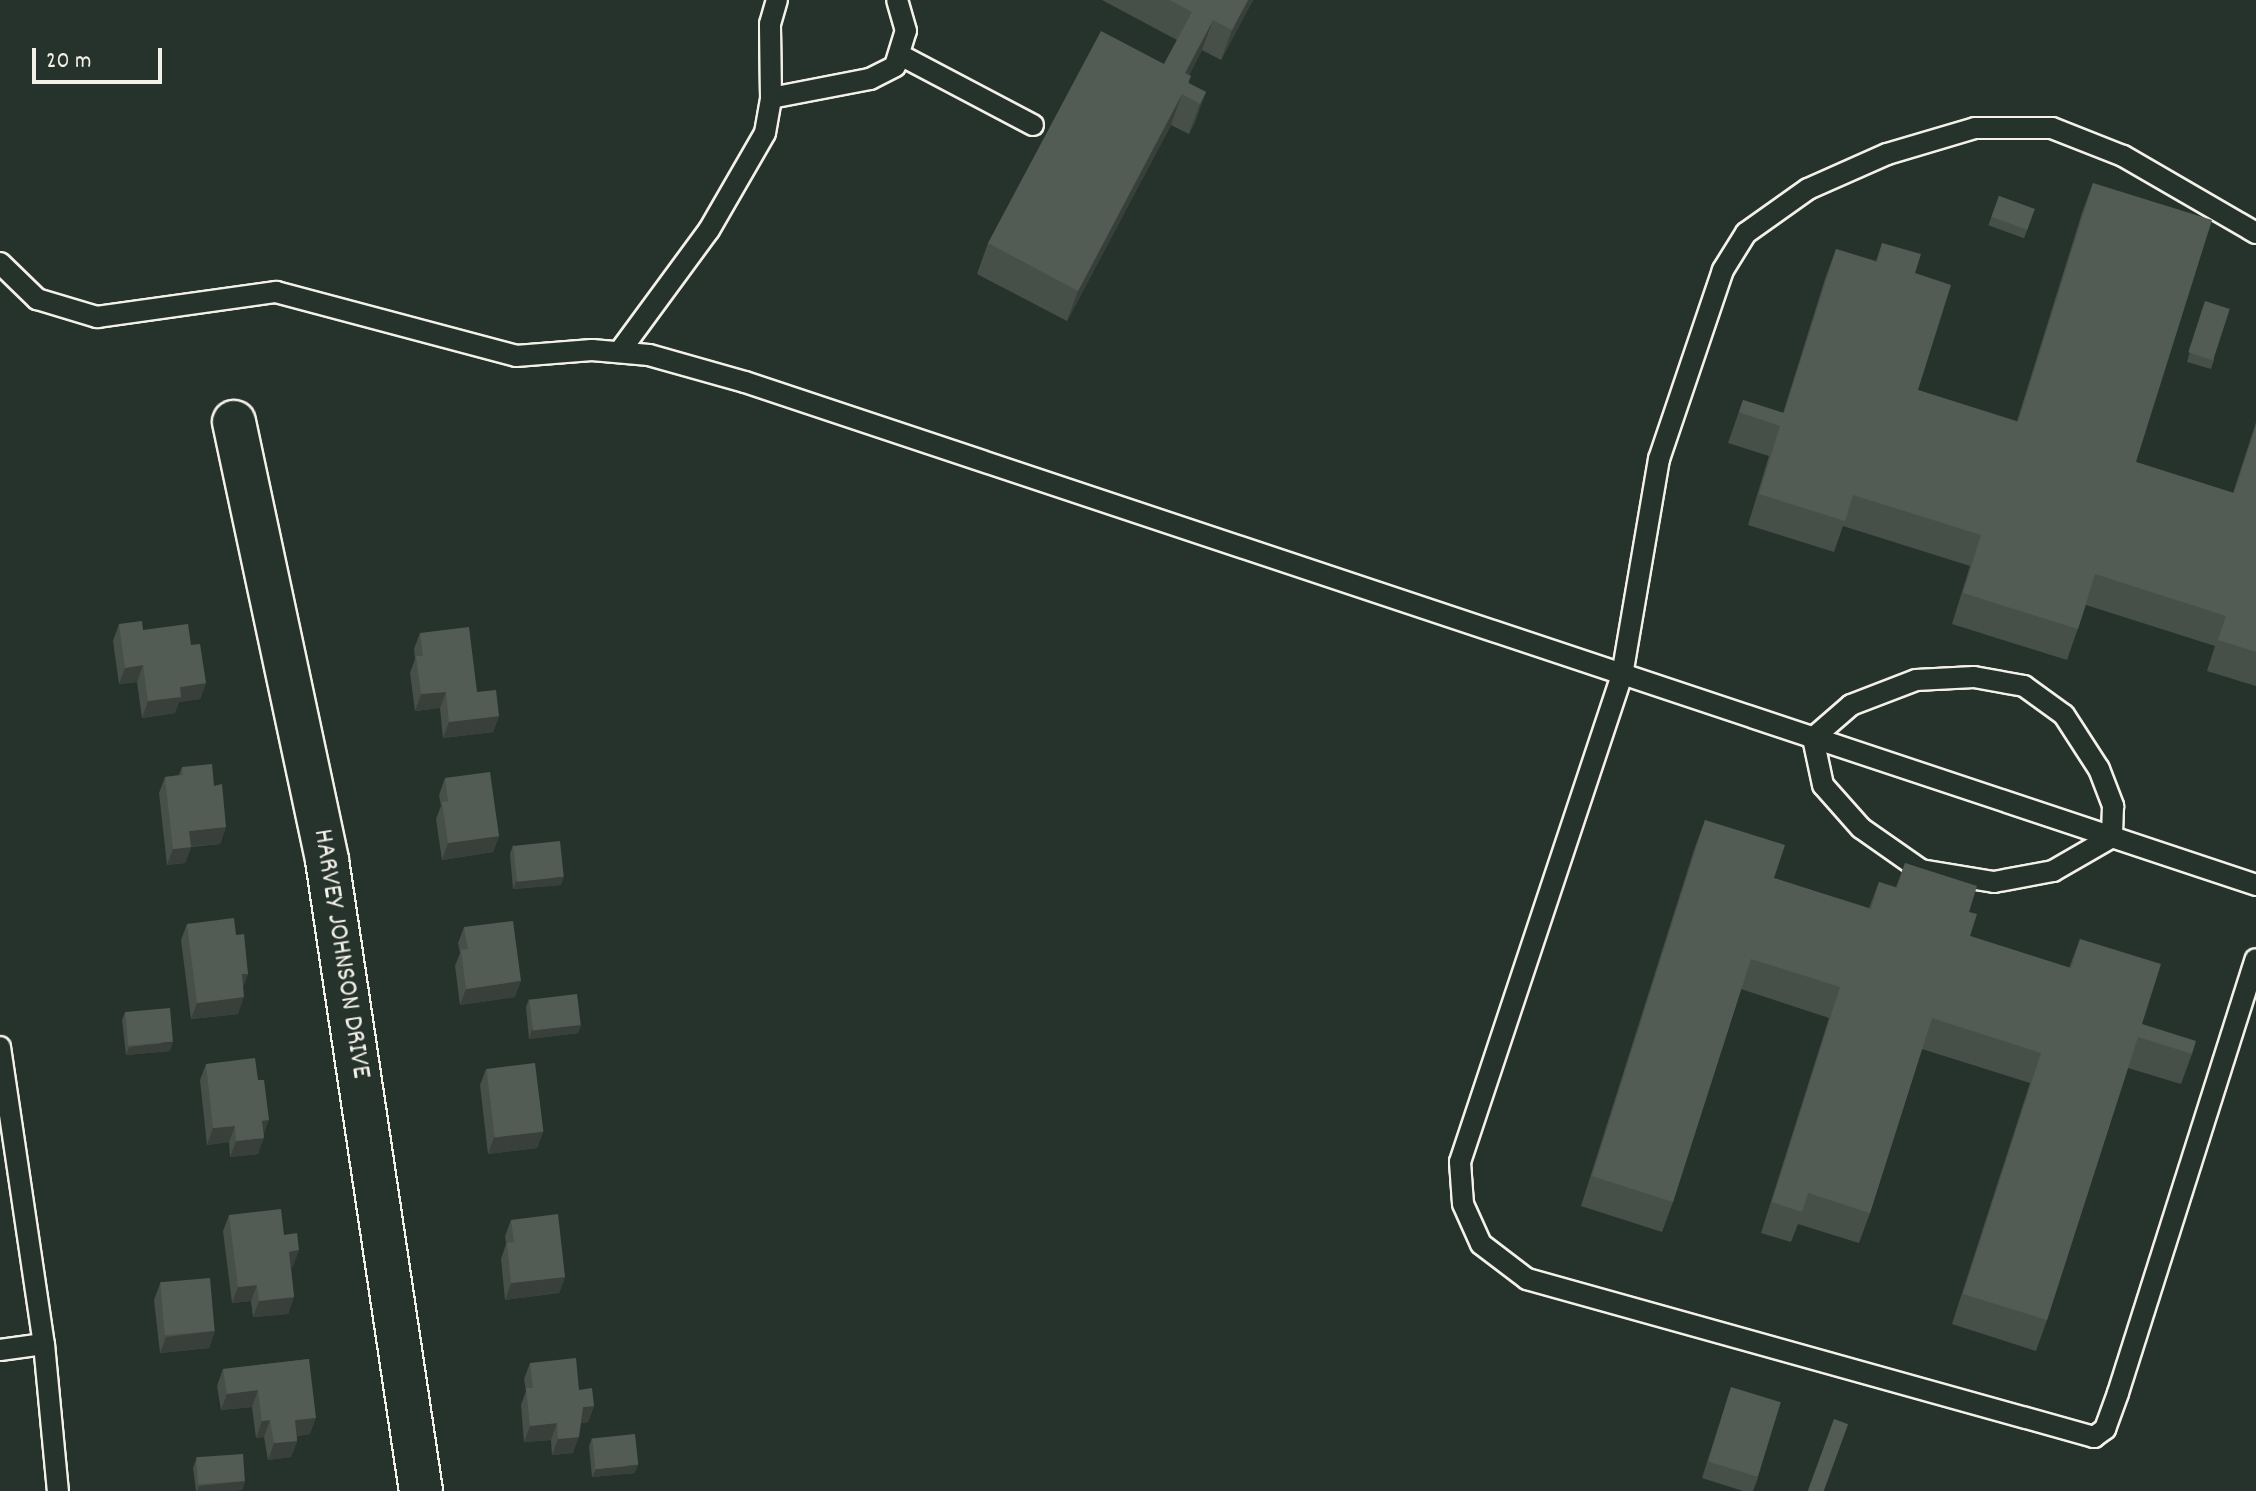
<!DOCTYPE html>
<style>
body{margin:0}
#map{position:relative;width:2256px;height:1491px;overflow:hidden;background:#26332d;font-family:Dekko,sans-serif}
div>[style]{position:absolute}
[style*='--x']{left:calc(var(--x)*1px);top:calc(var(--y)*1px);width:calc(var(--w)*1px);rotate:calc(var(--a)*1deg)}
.roads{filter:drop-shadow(2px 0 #f4f1e8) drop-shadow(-2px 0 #f4f1e8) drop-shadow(0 2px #f4f1e8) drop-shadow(0 -2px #f4f1e8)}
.lane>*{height:20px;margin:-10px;padding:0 10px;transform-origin:10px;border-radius:10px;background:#26332d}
.street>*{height:42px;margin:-21px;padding:0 21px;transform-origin:21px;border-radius:21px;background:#26332d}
.wall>*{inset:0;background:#474f49;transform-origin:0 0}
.shaded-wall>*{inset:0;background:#39403c}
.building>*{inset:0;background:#525c55;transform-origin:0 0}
span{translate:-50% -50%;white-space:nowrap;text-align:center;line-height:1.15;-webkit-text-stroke:8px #26332d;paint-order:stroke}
.street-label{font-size:28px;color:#f4f1e8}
.scale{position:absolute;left:32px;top:48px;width:130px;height:36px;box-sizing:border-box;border:4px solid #f4f1e8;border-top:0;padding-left:10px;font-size:24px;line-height:28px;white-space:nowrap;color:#f4f1e8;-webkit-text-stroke:6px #26332d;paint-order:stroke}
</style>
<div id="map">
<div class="roads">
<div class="lane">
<div style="--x:902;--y:56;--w:148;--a:27.8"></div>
<div style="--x:771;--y:98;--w:101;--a:-10.9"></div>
<div style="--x:870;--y:79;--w:28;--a:-27"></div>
<div style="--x:895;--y:66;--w:37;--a:-73"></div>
<div style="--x:906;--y:31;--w:32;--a:-106"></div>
<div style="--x:2256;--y:233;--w:154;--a:-149.9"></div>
<div style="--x:2123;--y:156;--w:76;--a:-158.5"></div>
<div style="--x:2052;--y:128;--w:77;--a:180"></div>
<div style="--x:1975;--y:128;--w:92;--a:163.5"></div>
<div style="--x:1887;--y:154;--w:86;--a:156.1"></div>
<div style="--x:1808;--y:189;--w:76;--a:144.6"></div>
<div style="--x:1746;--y:233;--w:44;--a:121.9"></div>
<div style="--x:1723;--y:270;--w:200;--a:108.7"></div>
<div style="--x:1659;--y:459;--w:219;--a:99.7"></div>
<div style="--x:1622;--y:675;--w:513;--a:108.4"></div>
<div style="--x:1460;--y:1162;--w:42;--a:85.9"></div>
<div style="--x:1463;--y:1204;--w:44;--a:65.8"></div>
<div style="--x:1481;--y:1244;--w:58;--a:37.3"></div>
<div style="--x:1527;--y:1279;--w:589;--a:15.57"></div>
<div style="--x:2094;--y:1437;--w:14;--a:-36"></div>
<div style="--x:2105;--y:1429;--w:38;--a:-70"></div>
<div style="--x:2118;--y:1393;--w:455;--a:-72.4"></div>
<div style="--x:0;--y:263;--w:52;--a:44.2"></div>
<div style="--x:37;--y:299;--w:63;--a:16.7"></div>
<div style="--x:97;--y:317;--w:181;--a:-8"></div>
<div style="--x:276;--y:292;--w:248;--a:14.9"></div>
<div style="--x:516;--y:356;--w:76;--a:-4.5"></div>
<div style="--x:592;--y:350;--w:57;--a:5"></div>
<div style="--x:649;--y:355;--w:100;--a:15.7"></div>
<div style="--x:745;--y:382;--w:1593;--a:18.41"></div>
<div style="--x:620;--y:351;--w:150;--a:-53.7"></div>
<div style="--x:709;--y:230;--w:112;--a:-60"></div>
<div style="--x:765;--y:133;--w:36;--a:-80"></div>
<div style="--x:771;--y:98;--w:74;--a:-90.8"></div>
<div style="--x:770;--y:24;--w:25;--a:-74"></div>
<div style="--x:1974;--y:677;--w:51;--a:10.2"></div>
<div style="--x:2024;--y:686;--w:49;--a:35.9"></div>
<div style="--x:2064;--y:715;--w:64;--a:57.1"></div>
<div style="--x:2099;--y:769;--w:40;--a:69"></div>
<div style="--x:2113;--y:806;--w:31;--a:92"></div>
<div style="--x:2112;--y:837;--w:68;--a:150"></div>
<div style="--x:2053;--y:871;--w:60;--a:169.4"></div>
<div style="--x:1994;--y:882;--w:74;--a:-170.7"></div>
<div style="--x:1921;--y:870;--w:73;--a:-145"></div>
<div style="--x:1861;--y:828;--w:57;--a:-131.5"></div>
<div style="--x:1823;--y:785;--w:48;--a:-102"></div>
<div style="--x:1813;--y:738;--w:50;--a:-41"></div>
<div style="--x:1851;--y:705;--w:70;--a:-21"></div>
<div style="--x:1916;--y:680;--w:58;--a:-3"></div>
<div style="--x:0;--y:1047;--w:300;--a:81.6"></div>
<div style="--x:44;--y:1344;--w:148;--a:84.6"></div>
<div style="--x:0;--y:1350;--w:44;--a:-7.8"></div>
</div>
<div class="street">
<div style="--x:234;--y:422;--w:448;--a:78"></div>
<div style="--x:327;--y:860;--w:638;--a:81.53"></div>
</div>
</div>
<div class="wall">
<div style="clip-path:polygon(1102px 0,1253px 0,1221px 60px,1202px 50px,1189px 75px,1189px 83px,1206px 92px,1189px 134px,1171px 125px,1067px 321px,977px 274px,988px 243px,1164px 64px,1177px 40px)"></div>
<div style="clip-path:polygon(2093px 183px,2136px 462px,2233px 493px,2256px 422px,2256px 686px,2207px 671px,2215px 646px,2086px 605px,2067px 660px,1952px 624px,1970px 566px,1843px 526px,1834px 552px,1748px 525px,1769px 456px,1728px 443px,1743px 400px,1783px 413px,1825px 279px,1836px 249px,1876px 261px,1882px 243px,1915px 273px,1918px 390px,2017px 421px,2082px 213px)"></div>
<div style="left:1999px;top:196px;width:38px;height:31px;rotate:20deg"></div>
<div style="clip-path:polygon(2202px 310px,2214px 360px,2211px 369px,2187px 362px)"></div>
<div style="clip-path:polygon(119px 624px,143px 630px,191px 645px,206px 683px,200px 699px,179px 702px,175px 713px,142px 718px,137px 682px,119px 684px,113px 641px)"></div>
<div style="clip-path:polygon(420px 633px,499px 716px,493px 732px,443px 738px,440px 708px,415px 711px,410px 673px,415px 659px,414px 649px)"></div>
<div style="clip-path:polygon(182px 767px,214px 786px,226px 827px,220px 844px,191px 847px,185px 863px,167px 865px,159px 793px,165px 777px,179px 775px)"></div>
<div style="clip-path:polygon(445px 778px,499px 836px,493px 852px,442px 860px,436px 819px,441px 806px,439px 795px)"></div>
<div style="clip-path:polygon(1705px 820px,1774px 878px,1869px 908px,1879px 882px,1896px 887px,1905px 863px,1969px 912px,1970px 936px,2069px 968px,2080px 939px,2142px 1024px,2192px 1054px,2181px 1084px,2128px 1068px,2047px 1320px,2036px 1351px,1952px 1324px,2030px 1083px,1922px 1049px,1870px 1213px,1859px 1243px,1798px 1224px,1791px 1242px,1761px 1233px,1829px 1018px,1741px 989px,1673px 1202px,1662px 1232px,1581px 1206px,1694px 850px)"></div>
<div style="clip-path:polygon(513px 845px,561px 885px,513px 889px,510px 854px)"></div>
<div style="clip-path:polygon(187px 924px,236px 935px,248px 974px,243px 987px,238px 1014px,191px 1019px,181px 940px)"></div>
<div style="clip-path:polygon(464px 927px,515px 997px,460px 1005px,455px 966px,460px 953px,458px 943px)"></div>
<div style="clip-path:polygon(529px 999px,581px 1025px,578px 1033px,529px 1039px,526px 1007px)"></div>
<div style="clip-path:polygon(125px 1012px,170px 1051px,126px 1055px,122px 1020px)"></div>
<div style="clip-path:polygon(206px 1064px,264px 1134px,258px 1154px,230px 1157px,229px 1142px,207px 1145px,200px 1080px)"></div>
<div style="clip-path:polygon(486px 1069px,543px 1132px,537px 1148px,488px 1154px,480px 1085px)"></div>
<div style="clip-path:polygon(229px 1215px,284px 1235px,293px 1267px,291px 1267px,294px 1297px,288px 1314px,253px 1317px,251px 1301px,232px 1303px,223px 1231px)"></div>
<div style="clip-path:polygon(511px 1220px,565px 1277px,559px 1293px,505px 1300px,501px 1259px,506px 1244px,505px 1236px)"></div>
<div style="clip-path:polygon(160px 1284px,215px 1331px,209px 1348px,160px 1353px,154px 1300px)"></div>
<div style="clip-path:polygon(309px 1359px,310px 1434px,297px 1436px,297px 1441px,291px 1457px,268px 1460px,264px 1437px,256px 1438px,252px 1407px,221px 1410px,217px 1386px,223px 1369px)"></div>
<div style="clip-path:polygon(530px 1363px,579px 1390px,594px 1406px,588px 1422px,581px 1423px,573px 1453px,552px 1455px,551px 1440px,524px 1442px,521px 1405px,526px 1391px,524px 1379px)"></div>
<div style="clip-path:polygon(1731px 1387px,1758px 1478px,1753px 1491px,1743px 1491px,1702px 1478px)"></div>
<div style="clip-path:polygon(592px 1438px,635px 1473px,592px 1477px,589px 1446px)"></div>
<div style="clip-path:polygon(196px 1460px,245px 1481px,242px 1490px,230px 1491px,196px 1491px,193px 1468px)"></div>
</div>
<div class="shaded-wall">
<div style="clip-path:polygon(1248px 0,1253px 0,1221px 60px,1232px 30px)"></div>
<div style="clip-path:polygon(1213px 20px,1202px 50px,1174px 104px,1185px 73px)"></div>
<div style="clip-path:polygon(1206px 92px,1195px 123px,1189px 134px,1200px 104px)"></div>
<div style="clip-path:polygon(1182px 94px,1171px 125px,1067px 321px,1078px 291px)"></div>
<div style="clip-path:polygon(143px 665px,137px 682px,119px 684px,125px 668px)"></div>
<div style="clip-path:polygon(206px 683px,200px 699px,179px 702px,175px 713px,142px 718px,148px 701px,180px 687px)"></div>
<div style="clip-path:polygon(446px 692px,440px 708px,415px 711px,421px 694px)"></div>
<div style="clip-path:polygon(499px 716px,493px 732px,443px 738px,449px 722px)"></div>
<div style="clip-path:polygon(226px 827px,220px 844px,183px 847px,189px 831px)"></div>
<div style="clip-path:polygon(499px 836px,493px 852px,442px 860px,448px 843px)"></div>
<div style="clip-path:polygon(191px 847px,185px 863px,167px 865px,173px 849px)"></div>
<div style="clip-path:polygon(564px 877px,561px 885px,513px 889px,516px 881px)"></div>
<div style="clip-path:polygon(242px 974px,248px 974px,242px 990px)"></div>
<div style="clip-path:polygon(521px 981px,515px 997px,460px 1005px,466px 989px)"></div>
<div style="clip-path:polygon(244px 997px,238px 1014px,191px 1019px,197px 1003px)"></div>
<div style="clip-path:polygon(581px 1025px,578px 1033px,529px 1039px,532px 1030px)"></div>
<div style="clip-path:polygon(173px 1042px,170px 1051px,126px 1055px,129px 1047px)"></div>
<div style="clip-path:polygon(269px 1120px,263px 1136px,262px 1121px)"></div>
<div style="clip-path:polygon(235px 1126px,229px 1142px,207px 1145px,213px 1128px)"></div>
<div style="clip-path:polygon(543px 1132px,537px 1148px,488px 1154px,494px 1137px)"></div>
<div style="clip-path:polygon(264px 1138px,258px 1154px,230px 1157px,236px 1141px)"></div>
<div style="clip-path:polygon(299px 1250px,293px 1267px,283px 1268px,289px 1252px)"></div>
<div style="clip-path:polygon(565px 1277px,559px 1293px,505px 1300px,511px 1283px)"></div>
<div style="clip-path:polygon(257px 1285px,251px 1301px,232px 1303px,238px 1287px)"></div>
<div style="clip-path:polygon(294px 1297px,288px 1314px,253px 1317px,259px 1301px)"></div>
<div style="clip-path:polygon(215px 1331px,209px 1348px,160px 1353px,166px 1337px)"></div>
<div style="clip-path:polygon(258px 1390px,252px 1407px,221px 1410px,227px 1394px)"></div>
<div style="clip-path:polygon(594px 1406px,588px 1422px,577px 1424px,583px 1407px)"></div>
<div style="clip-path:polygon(316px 1418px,310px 1434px,289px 1437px,295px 1420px)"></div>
<div style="clip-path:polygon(270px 1420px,264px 1437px,256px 1438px,262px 1421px)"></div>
<div style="clip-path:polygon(557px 1423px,551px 1440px,524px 1442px,530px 1426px)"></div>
<div style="clip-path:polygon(579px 1437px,573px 1453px,552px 1455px,558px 1439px)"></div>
<div style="clip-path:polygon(297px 1441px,291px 1457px,268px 1460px,274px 1443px)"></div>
<div style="clip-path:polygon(638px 1465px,635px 1473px,592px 1477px,596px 1469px)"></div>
<div style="clip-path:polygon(245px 1481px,242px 1490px,230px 1491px,197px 1491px,199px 1486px)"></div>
</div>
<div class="building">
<div style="clip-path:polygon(1170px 0,1248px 0,1232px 30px,1213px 20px,1185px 73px,1191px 76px,1188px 83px,1206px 92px,1200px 104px,1182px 94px,1078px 291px,988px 243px,1101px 31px,1164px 64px,1192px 12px)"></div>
<div style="clip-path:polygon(2093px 183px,2212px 220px,2136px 462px,2234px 493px,2256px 426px,2256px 652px,2218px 640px,2226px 616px,2095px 574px,2078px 629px,1963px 593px,1981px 535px,1853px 495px,1845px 521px,1759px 494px,1780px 426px,1739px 412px,1743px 400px,1784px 413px,1836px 249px,1877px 262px,1882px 243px,1921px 254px,1915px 273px,1951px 285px,1918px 390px,2018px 422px)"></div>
<div style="left:1999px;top:196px;width:38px;height:22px;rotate:20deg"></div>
<div style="left:2205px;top:301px;width:26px;height:54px;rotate:18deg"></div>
<div style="clip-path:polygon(142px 621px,143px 630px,188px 624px,191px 645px,200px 644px,206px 683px,180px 687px,181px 697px,148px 701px,143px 665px,125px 668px,119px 624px)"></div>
<div style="clip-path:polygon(469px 627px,477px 692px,496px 690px,499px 716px,449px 722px,446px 692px,421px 694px,416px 656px,423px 656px,420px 633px)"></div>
<div style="clip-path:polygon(212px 764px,214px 786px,222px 784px,226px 827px,189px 831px,191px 847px,173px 849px,165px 777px,183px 775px,182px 767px)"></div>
<div style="clip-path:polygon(490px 772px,499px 836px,448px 843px,442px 802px,448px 801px,445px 778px)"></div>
<div style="clip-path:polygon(1705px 820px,1785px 845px,1774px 878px,1871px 909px,1879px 882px,1897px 888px,1905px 863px,1977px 886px,1969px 912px,1977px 914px,1970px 936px,2071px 968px,2080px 939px,2161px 964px,2142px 1024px,2196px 1041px,2192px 1054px,2138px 1037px,2047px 1320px,1963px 1294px,2041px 1053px,1932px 1018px,1870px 1213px,1808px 1193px,1802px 1212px,1772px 1202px,1840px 987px,1751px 959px,1673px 1202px,1592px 1176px)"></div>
<div style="left:560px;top:841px;width:36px;height:47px;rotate:84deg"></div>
<div style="clip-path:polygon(234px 918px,236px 935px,244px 934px,248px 974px,242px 974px,244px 997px,197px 1003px,187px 924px)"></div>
<div style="clip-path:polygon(513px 921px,521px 981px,466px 989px,461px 950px,468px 949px,464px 927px)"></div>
<div style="left:577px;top:994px;width:31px;height:48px;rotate:83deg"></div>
<div style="left:170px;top:1008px;width:34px;height:45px;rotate:85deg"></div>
<div style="clip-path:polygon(255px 1058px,258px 1080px,264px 1080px,269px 1120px,262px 1121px,264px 1138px,236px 1141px,235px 1126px,213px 1128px,206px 1064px)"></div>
<div style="left:535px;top:1063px;width:69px;height:49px;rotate:83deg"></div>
<div style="clip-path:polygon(281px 1209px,284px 1235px,297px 1233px,299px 1250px,289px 1252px,294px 1297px,259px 1301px,257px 1285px,238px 1287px,229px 1215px)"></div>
<div style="clip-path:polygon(558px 1214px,565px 1277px,511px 1283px,507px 1243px,514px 1242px,511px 1220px)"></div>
<div style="left:210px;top:1278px;width:53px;height:50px;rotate:85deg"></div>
<div style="clip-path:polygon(576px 1358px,579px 1390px,592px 1388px,594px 1406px,583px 1407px,579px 1437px,558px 1439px,557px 1423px,530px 1426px,526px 1388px,533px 1388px,530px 1363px)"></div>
<div style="clip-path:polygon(309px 1359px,316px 1418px,295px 1420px,297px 1441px,274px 1443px,270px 1420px,262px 1421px,258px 1390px,227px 1394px,223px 1369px)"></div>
<div style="left:1731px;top:1387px;width:52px;height:78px;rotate:17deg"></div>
<div style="left:1834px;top:1419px;width:15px;height:77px;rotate:20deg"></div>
<div style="left:635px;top:1434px;width:31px;height:43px;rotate:84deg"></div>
<div style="left:243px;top:1454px;width:27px;height:47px;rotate:86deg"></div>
</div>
<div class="street-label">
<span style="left:340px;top:954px;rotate:81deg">HARVEY JOHNSON DRIVE</span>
</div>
<div class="scale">20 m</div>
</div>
